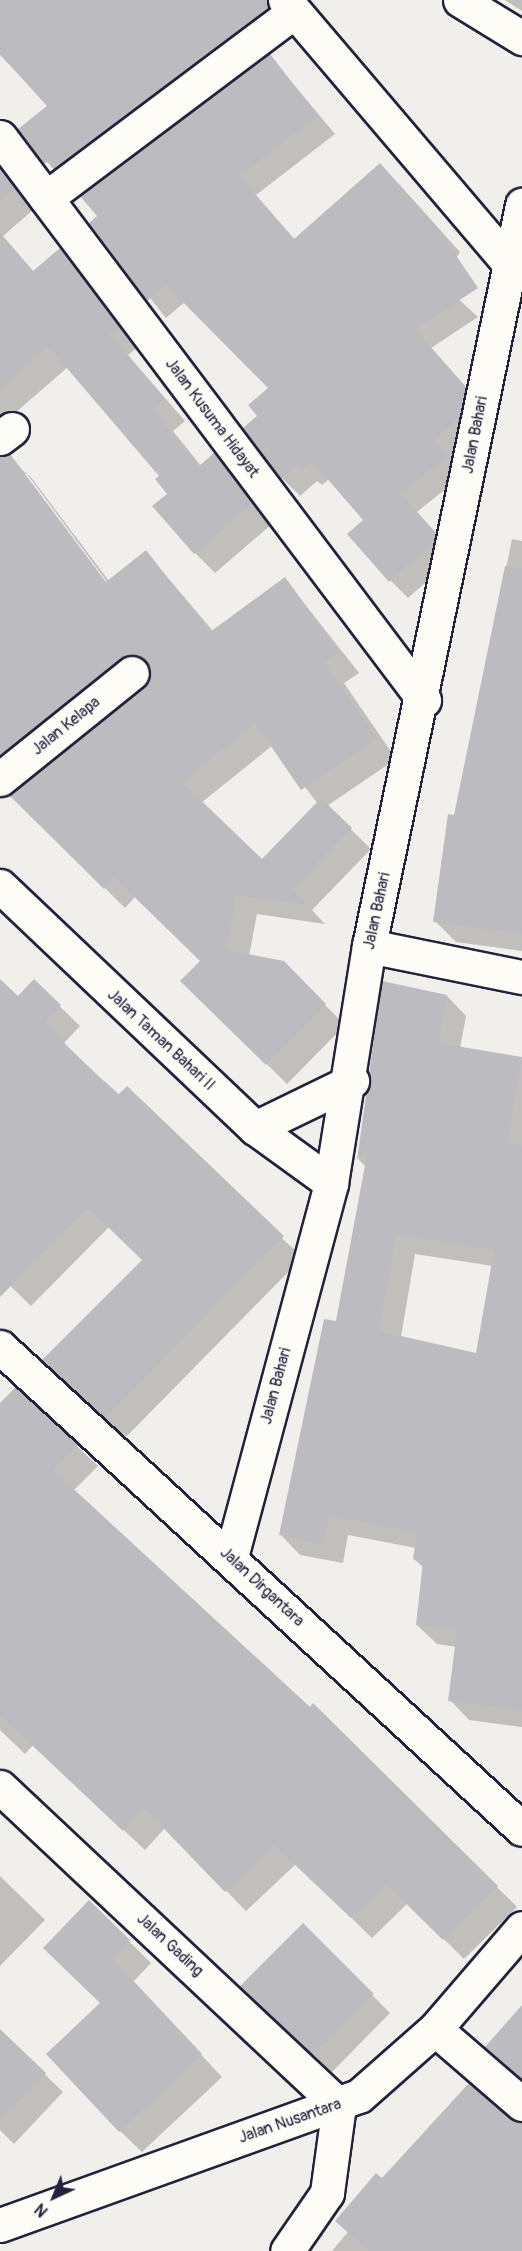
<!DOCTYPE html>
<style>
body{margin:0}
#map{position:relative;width:522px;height:2251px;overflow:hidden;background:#f0efec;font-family:Pangolin,sans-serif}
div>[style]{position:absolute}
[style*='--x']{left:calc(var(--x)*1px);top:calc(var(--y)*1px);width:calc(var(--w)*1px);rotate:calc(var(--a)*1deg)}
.shadow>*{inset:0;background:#0003}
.building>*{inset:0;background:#bcbcc0;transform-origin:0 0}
.roads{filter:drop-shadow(2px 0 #22223b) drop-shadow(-2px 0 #22223b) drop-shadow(0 2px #22223b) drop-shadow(0 -2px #22223b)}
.street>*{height:33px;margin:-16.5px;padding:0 16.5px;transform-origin:16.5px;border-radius:16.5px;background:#fdfcf7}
.secondary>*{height:33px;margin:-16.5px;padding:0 16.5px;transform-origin:16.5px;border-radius:16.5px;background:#fdfcf7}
span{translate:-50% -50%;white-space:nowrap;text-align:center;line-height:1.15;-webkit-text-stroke:6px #fdfcf7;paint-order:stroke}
.street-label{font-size:16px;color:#22223b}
.north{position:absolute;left:24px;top:2167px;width:60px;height:60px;-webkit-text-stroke:4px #fdfcf7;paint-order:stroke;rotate:224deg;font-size:16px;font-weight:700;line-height:24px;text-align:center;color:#22223b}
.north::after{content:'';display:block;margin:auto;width:21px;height:27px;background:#22223b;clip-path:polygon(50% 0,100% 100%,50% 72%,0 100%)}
</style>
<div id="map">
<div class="shadow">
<div style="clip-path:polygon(0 0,252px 0,279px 35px,66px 184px,20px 130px,49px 106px,0 55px)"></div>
<div style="clip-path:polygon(505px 0,522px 0,522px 11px)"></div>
<div style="clip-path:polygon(270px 56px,335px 134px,256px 195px,295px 240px,398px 183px,460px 252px,440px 282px,478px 317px,431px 348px,483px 406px,476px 436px,451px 459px,464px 474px,417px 512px,453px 552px,451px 560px,408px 598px,390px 580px,365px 520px,329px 479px,322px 485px,317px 481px,300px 496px,282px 478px,260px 416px,270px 388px,185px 302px,166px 318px,91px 224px)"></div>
<div style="clip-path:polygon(evenodd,0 167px,34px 209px,3px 236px,34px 272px,60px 250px,80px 270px,138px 347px,128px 355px,185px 421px,173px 431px,201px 466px,214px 455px,272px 524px,215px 573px,195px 553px,161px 476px,68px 367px,8px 419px,3px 456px,30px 476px,109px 581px,146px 552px,213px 631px,285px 579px,359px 673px,344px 683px,396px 759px,327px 806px,371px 849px,312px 910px,325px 924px,257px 914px,249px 956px,283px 963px,345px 1025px,287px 1084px,183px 981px,202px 961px,135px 897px,125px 908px,11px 795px,145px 688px,150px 677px,141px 678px,0 787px,0 167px,23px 474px,27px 474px,111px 587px,109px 589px,23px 474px,0 167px,273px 745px,318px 804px,262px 862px,201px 803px,273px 745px)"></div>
<div style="clip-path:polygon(512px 539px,522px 541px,522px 951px,456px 942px,435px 921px)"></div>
<div style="clip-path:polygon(0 981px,18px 998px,34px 981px,80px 1026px,64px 1043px,77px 1057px,303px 1257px,126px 1437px,64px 1381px,144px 1261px,109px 1227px,31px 1306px,0 1276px)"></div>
<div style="clip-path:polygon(evenodd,384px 983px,447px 996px,466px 1016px,460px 1048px,522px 1060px,522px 1727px,469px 1720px,450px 1700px,457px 1647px,437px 1644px,417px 1625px,424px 1568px,414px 1559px,416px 1548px,348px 1535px,343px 1563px,300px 1555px,281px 1535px,337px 1322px,366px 1167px,359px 1160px,384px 983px,415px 1254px,493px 1266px,477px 1355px,401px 1337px,415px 1254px)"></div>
<div style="clip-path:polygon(16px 1389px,98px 1466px,73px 1491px,310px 1709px,313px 1705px,517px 1907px,464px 1959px,408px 1903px,372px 1938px,296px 1864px,246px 1911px,165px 1828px,145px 1850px,33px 1745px,25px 1754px,0 1730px,0 1405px)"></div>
<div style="clip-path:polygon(0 1876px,45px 1920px,0 1966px)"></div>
<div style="clip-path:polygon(89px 1902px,151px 1963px,133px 1982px,222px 2077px,142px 2152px,120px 2131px)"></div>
<div style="clip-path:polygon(303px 1925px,390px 2013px,332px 2072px,260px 2004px)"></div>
<div style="clip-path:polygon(522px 2011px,522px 2080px,487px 2047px)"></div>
<div style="clip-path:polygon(0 2031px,63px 2092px,14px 2144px,0 2130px)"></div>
<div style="clip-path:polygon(522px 2123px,522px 2251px,332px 2251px,348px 2232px,337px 2221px,382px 2180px)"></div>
</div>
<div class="building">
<div style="clip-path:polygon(0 0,267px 0,268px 8px,56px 167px,49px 160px,44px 164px,18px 129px,47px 106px,0 54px)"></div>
<div style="clip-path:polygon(270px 54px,318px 116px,239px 176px,294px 239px,380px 163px,437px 227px,478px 288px,415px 329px,465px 386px,459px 418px,434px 440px,447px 456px,401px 494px,435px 532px,433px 542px,389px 582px,347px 534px,363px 520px,312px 461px,303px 468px,299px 463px,281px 479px,243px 428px,257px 416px,248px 405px,268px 388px,166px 285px,147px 301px,89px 223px,97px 216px,80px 196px)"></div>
<div style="clip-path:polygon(0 168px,15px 188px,0 201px)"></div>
<div style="clip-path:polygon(0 233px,33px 271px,60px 248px,119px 326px,109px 334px,166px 400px,153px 410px,199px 466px,214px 453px,252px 503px,194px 554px,152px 506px,167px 494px,155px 479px,159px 476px,48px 346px,0 388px)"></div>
<div style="clip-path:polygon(10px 454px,106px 582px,146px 550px,210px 632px,285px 577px,339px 652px,324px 662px,377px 738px,301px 790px,255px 723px,182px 782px,262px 859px,321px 798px,352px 828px,292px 889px,308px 905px,236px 895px,227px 950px,284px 961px,326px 1004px,266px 1065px,180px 981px,200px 961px,114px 877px,104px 889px,9px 795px,144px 688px,151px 671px,139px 656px,121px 658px,0 755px,0 456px)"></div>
<div style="clip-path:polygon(505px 566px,522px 568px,522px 934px,433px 922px,448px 814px,454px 815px)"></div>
<div style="clip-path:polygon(0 979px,18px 996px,34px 979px,61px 1005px,45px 1022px,62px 1041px,118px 1095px,127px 1086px,284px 1236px,105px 1418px,42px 1360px,142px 1260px,88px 1208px,0 1297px)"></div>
<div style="clip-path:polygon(evenodd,382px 981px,447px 995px,438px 1043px,522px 1057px,507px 1143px,522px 1146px,522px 1711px,448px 1701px,457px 1630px,416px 1625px,423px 1561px,413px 1559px,417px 1533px,329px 1516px,323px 1545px,279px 1535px,324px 1319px,336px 1321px,368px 1149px,357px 1160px,382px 981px,396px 1235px,494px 1250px,476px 1353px,379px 1331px,396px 1235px)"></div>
<div style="clip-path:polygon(16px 1387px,78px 1445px,53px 1470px,310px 1707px,313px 1703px,498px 1886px,443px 1940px,386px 1884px,351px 1918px,274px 1845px,225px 1892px,144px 1808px,123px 1831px,0 1715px,0 1403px)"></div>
<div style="clip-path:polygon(89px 1900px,130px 1940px,113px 1959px,202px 2054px,119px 2132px,46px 2054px,100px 2003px,43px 1948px)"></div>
<div style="left:303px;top:1923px;width:100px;height:90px;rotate:45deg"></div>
<div style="clip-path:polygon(522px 2005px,522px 2079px,485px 2047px)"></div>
<div style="clip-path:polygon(0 2029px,46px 2073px,0 2121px)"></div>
<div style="clip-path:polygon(469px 2083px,522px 2122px,522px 2251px,369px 2251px,335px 2221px,376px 2173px,382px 2178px)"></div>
</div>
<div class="roads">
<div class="street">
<div style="--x:285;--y:0;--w:344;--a:49.6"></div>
<div style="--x:460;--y:0;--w:73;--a:31.5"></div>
<div style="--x:0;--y:137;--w:705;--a:53.02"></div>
<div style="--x:46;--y:198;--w:310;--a:-36.9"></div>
<div style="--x:0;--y:438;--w:15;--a:-37"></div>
<div style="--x:0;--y:779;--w:169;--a:-38.8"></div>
<div style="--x:0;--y:886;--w:352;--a:43.5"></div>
<div style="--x:255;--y:1128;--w:94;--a:35.9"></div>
<div style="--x:369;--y:946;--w:156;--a:11.5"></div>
<div style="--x:255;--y:1128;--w:108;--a:-25.9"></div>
<div style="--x:0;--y:1347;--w:710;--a:42.72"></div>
<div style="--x:231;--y:1557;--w:387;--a:-75"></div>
<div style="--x:331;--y:1183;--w:240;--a:-80.9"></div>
<div style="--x:369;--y:946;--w:757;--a:-78.33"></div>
<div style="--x:0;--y:1787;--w:465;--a:43.2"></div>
<div style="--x:339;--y:2105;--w:89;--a:97.8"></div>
<div style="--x:327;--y:2193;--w:70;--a:124.6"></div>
<div style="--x:435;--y:2029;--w:115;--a:40.8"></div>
</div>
<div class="secondary">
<div style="--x:0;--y:2225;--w:381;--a:-19.8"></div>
<div style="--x:359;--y:2096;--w:101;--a:-41.4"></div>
<div style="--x:435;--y:2029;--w:133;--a:-49.3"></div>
</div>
</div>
<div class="street-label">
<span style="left:212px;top:418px;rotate:53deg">Jalan Kusuma Hidayat</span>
<span style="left:475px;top:435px;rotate:-79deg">Jalan Bahari</span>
<span style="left:66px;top:726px;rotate:-39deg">Jalan Kelapa</span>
<span style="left:377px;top:911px;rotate:-78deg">Jalan Bahari</span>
<span style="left:161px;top:1040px;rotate:43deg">Jalan Taman Bahari II</span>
<span style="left:276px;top:1386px;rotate:-75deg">Jalan Bahari</span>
<span style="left:262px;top:1587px;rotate:43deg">Jalan Dirgantara</span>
<span style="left:170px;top:1945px;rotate:43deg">Jalan Gading</span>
<span style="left:290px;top:2121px;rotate:-19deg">Jalan Nusantara</span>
</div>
<div class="north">N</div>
</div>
